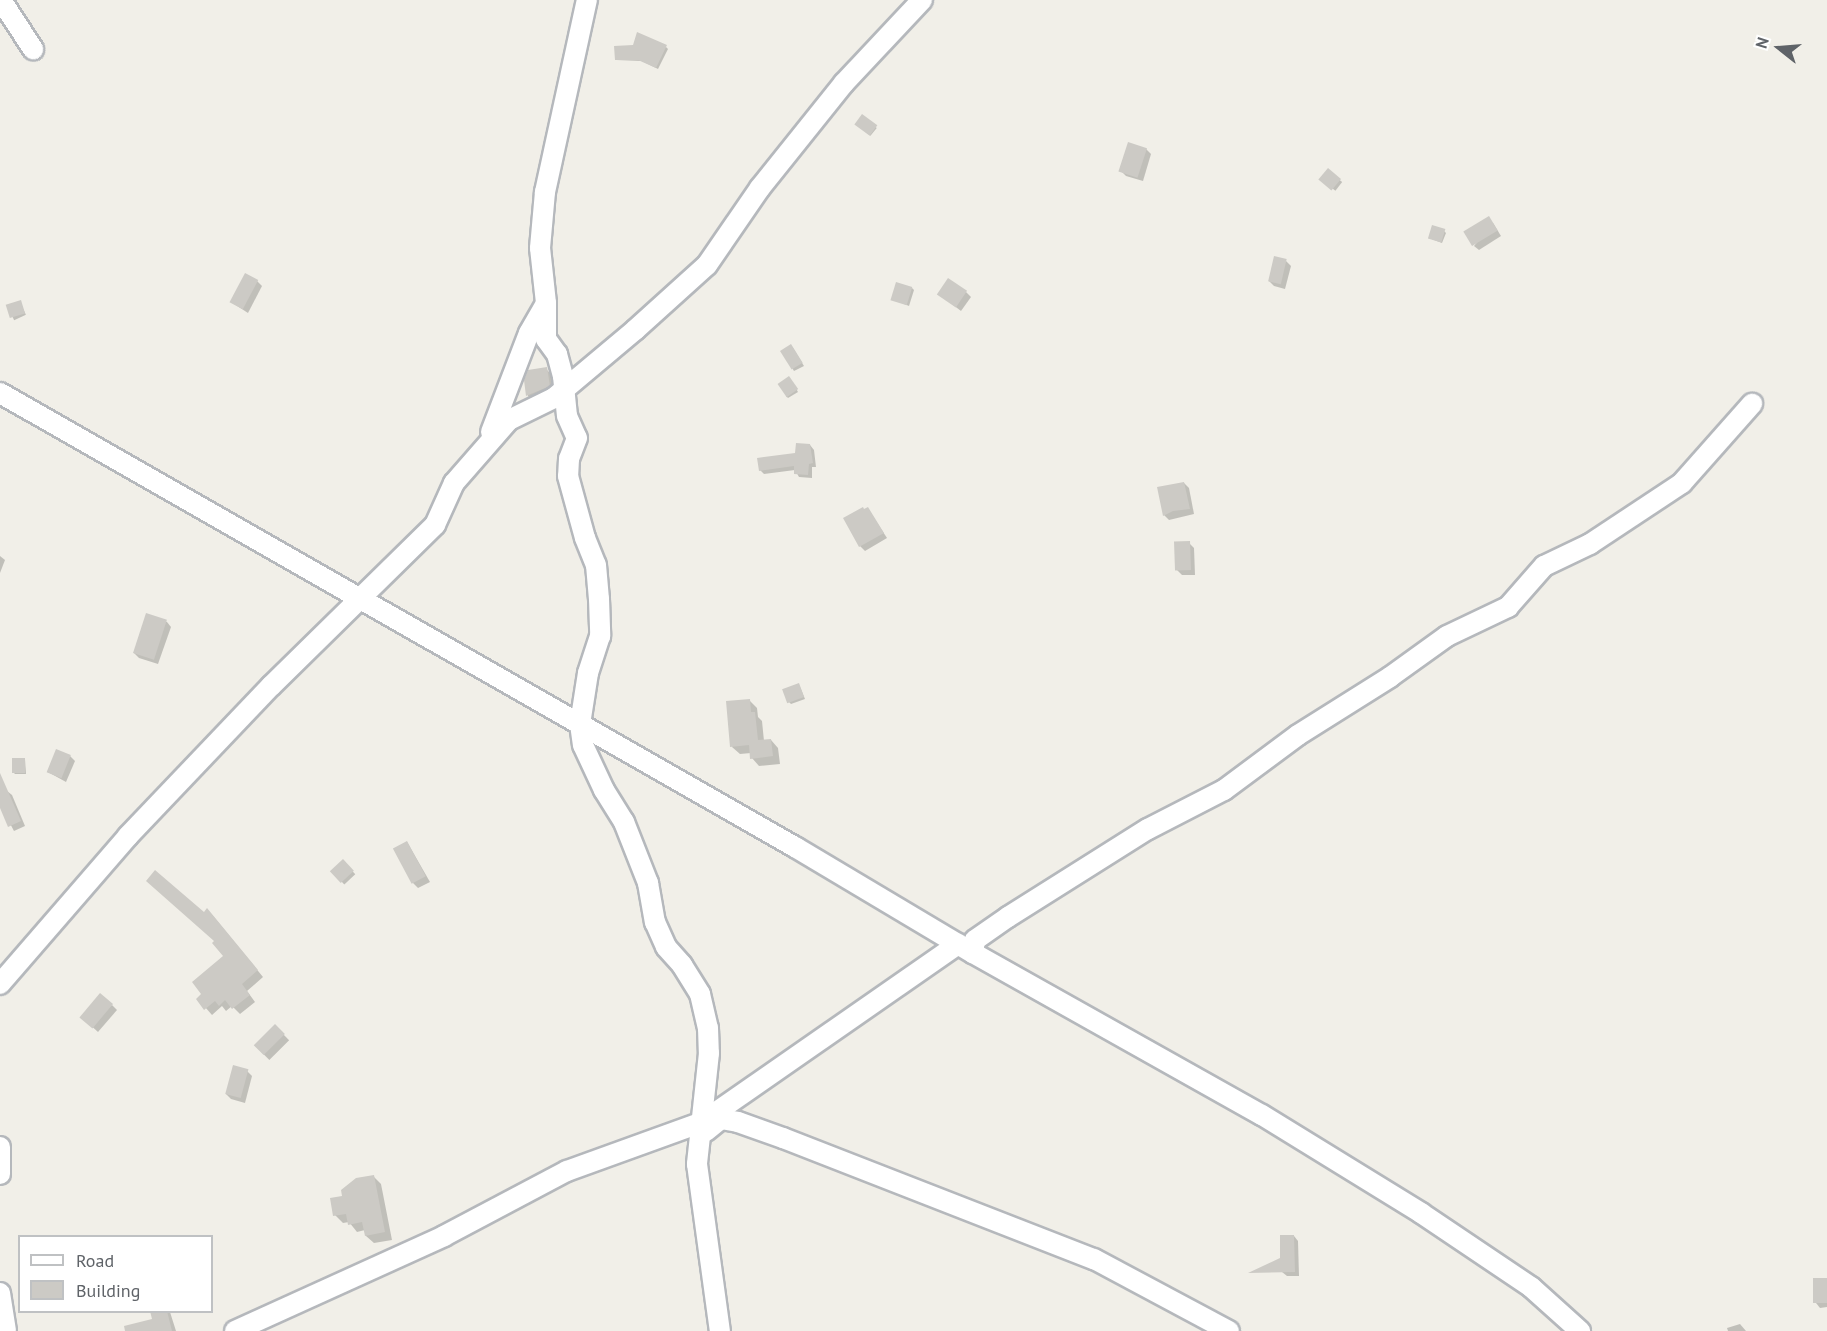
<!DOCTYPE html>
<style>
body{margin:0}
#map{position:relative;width:1827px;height:1331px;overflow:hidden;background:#f1efe8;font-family:"PT Sans",sans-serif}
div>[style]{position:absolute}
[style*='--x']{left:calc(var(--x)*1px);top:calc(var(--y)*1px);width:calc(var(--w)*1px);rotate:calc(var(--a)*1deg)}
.shadow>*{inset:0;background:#0003;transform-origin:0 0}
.building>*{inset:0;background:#cccac5;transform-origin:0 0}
.roads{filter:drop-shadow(2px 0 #b5b8bc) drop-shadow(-2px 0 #b5b8bc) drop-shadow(0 2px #b5b8bc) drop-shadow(0 -2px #b5b8bc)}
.minor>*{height:20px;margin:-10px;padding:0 10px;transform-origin:10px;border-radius:10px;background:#fff}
span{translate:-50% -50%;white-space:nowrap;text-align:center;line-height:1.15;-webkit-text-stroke:6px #fff;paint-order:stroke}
.legend{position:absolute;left:18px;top:1235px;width:195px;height:78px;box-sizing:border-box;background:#fff;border:2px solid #bfc1c3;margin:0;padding:8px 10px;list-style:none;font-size:18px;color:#5f6368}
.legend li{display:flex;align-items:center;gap:12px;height:30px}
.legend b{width:30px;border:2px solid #bfc1c3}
.north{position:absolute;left:1749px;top:18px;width:60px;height:60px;-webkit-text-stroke:4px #fff;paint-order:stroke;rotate:287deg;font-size:16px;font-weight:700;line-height:24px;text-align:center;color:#5f6368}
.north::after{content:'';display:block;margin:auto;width:21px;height:27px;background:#5f6368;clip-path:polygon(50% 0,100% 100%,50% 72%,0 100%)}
</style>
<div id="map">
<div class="shadow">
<div style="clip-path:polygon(666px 47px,668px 49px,658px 69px,642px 61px,616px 60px)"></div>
<div style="left:862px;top:116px;width:19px;height:10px;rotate:39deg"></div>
<div style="clip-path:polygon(1146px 149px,1151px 154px,1143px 181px,1126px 176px,1121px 171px)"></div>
<div style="left:1328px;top:171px;width:18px;height:11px;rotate:38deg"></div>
<div style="clip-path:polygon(1493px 223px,1501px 236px,1479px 250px,1474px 246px)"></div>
<div style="clip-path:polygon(1444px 231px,1446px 233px,1442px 243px,1429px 238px)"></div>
<div style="clip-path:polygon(1286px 261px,1291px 266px,1285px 289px,1274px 286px,1269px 281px)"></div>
<div style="clip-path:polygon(257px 281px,262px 286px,248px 313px,231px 302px)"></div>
<div style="clip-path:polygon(912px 288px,914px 290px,909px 306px,892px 299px)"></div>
<div style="clip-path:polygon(966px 292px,971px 297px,961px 311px,940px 295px)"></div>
<div style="left:20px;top:302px;width:14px;height:13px;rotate:65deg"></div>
<div style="clip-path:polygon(793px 348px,804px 366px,794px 371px,782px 351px)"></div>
<div style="clip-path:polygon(546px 369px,551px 374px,554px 391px,532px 400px,528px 396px,525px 380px)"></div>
<div style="clip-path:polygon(791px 380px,798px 392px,788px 398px,786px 396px)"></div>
<div style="clip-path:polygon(810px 445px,814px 450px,816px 467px,812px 467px,812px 478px,799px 477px,795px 470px,764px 474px,760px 470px,796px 454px)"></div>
<div style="clip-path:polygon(1184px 483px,1189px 488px,1194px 514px,1169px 520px,1164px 515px,1159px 489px)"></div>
<div style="clip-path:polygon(868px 509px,887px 538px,865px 551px,860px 546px)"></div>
<div style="clip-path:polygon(1189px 543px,1194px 548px,1195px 575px,1182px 575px,1177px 570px)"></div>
<div style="clip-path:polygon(0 556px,5px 560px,0 573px)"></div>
<div style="clip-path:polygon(147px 615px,167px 622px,171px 627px,158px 664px,139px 658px,134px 653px)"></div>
<div style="clip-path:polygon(800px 687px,805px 699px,791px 704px,789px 702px)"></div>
<div style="clip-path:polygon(749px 700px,757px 708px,758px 717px,762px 721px,764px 741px,771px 740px,778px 748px,780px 764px,759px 766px,752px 758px,751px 753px,740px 754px,732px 747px)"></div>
<div style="clip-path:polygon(70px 756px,75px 761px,66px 782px,48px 772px)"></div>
<div style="clip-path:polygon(25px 759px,26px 774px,15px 774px,13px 772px)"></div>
<div style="clip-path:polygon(7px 791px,12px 795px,25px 826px,14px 831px,0 805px,0 793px)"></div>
<div style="clip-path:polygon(407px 842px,430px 882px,418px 888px,413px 883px)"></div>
<div style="left:343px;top:861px;width:18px;height:15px;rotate:47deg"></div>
<div style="clip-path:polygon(205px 914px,213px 916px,263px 977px,247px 991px,255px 1002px,240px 1014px,232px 1006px,226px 1011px,222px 1006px,212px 1015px,198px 999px,204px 994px,225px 957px)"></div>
<div style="clip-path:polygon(112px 1005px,117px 1010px,98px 1032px,87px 1022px)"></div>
<div style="left:275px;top:1026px;width:20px;height:28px;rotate:45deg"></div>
<div style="clip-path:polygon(247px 1071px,252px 1076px,245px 1103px,231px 1099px,226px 1094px)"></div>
<div style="clip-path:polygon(373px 1176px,381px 1184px,392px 1240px,374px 1243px,366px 1236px,365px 1230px,357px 1232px,349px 1222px,343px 1223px,335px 1215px)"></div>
<div style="clip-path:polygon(1294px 1236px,1298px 1241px,1299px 1276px,1287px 1276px,1282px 1272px)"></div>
<div style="clip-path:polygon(1827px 1279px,1827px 1307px,1820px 1308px,1816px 1303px)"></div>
<div style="clip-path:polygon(151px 1312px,170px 1312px,176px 1331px,143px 1331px,154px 1320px)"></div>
<div style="clip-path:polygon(1740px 1324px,1746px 1331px,1728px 1331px,1727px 1328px)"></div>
</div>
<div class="building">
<div style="clip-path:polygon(637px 32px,667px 45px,656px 68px,638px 60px,615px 60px,614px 46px,633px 45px)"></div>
<div style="left:862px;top:114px;width:19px;height:13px;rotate:36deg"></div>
<div style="left:1128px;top:142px;width:20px;height:31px;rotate:18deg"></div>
<div style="left:1328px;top:168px;width:17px;height:15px;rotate:40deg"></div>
<div style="left:1489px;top:216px;width:17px;height:30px;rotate:59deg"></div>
<div style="left:1432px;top:225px;width:14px;height:14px;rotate:17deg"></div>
<div style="left:1274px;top:256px;width:13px;height:26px;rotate:13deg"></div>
<div style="left:245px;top:273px;width:15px;height:33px;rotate:28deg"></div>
<div style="left:948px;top:278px;width:23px;height:20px;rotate:34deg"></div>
<div style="left:896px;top:282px;width:17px;height:19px;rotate:17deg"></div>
<div style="left:21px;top:300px;width:14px;height:16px;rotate:73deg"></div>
<div style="left:791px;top:344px;width:22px;height:13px;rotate:58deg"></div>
<div style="clip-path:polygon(547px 367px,550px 386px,526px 396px,524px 380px,528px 370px)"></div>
<div style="left:789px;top:376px;width:16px;height:14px;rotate:55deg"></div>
<div style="clip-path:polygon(796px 443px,810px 444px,813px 463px,809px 464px,808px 475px,794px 474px,794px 466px,759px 471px,757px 458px,795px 453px)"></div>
<div style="clip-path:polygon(1184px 482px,1190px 509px,1173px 511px,1163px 516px,1157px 487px)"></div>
<div style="clip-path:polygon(863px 507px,864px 509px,868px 507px,884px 533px,859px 547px,843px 518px)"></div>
<div style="left:1190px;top:541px;width:29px;height:16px;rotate:88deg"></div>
<div style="left:146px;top:613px;width:22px;height:42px;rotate:18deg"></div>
<div style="left:799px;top:683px;width:15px;height:18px;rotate:70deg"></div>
<div style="clip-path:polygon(750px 699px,751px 712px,755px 712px,758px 740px,771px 739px,773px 756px,750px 759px,749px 745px,730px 747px,726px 701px)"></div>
<div style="left:56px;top:749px;width:16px;height:25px;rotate:22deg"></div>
<div style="left:12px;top:758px;width:13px;height:15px"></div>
<div style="clip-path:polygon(0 773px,21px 821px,8px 827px,0 808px)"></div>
<div style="left:407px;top:841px;width:40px;height:16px;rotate:62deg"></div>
<div style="left:343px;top:859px;width:16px;height:18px;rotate:47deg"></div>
<div style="clip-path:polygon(155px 870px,204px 912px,207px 908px,258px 970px,242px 984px,250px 995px,232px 1009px,225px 1000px,219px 1006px,215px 1001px,204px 1010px,196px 999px,201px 994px,192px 982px,223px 956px,212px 943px,214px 941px,146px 881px)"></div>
<div style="left:100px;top:993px;width:17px;height:32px;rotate:40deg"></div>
<div style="left:275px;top:1024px;width:14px;height:30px;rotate:45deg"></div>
<div style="left:233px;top:1065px;width:16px;height:30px;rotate:15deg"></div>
<div style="clip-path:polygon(374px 1175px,385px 1232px,365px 1236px,362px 1222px,348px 1225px,346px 1214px,333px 1216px,330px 1198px,342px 1196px,341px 1190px,356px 1178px)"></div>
<div style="clip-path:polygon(1280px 1235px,1294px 1235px,1295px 1272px,1248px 1273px,1280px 1258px)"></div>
<div style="left:1827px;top:1278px;width:25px;height:14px;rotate:90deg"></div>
<div style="clip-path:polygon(150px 1311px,167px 1311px,172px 1331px,125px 1331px,124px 1326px,152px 1319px)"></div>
</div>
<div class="roads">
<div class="minor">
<div style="--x:1;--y:0;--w:59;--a:56.9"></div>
<div style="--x:546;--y:303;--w:36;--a:90"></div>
<div style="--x:546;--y:339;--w:19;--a:54"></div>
<div style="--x:557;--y:354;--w:23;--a:75"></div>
<div style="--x:563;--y:376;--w:40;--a:84.3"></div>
<div style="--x:567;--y:416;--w:24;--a:66"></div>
<div style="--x:577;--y:438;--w:22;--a:111"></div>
<div style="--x:569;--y:459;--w:17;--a:93"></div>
<div style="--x:568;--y:476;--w:64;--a:74.7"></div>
<div style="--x:585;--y:538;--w:29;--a:68"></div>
<div style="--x:596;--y:565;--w:34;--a:85"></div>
<div style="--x:599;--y:599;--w:37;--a:88"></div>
<div style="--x:600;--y:636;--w:39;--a:108"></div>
<div style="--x:588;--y:673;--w:52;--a:98.9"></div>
<div style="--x:580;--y:724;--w:21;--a:82"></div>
<div style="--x:583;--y:745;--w:50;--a:65"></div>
<div style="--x:604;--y:790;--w:38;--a:58"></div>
<div style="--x:624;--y:822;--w:66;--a:68.5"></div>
<div style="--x:648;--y:883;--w:40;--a:80"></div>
<div style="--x:655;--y:922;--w:27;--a:66"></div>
<div style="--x:666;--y:947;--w:24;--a:48"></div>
<div style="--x:682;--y:965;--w:34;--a:58"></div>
<div style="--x:700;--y:994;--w:35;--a:77"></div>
<div style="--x:708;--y:1028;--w:25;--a:88"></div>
<div style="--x:709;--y:1053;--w:112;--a:96.2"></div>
<div style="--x:697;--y:1164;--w:169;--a:82.2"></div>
<div style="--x:0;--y:393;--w:916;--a:29.73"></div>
<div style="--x:795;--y:847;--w:207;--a:30.8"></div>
<div style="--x:973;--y:953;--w:331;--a:29.3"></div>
<div style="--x:1262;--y:1115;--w:187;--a:31.6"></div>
<div style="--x:1421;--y:1213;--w:133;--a:33.9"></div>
<div style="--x:1531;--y:1287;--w:66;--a:41.9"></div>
<div style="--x:491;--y:432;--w:106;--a:-69"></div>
<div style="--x:529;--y:333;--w:34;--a:-60"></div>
<div style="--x:546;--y:303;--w:55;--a:-96.2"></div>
<div style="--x:540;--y:248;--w:56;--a:-84.9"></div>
<div style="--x:545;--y:192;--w:197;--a:-77.7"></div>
<div style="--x:973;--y:953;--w:13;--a:-81"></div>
<div style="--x:975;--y:940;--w:40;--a:-34.9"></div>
<div style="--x:1008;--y:917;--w:165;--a:-32.2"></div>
<div style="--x:1148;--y:829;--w:85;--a:-27.2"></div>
<div style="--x:1224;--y:790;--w:92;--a:-36.6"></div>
<div style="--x:1298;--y:735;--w:109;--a:-32.2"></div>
<div style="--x:1390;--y:677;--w:70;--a:-35.7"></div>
<div style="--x:1447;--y:636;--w:68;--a:-25.4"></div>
<div style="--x:1508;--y:607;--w:55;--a:-48.7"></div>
<div style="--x:1544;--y:566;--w:51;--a:-25.6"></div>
<div style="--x:1590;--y:544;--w:110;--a:-33.5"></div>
<div style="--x:1682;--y:483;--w:106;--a:-48.5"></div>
<div style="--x:0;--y:984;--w:196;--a:-49.1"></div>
<div style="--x:128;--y:836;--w:207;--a:-46.4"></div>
<div style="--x:271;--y:686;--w:230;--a:-44.5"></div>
<div style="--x:435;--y:525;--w:46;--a:-65.7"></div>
<div style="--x:454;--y:483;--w:84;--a:-48.9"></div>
<div style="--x:509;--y:420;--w:50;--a:-26.1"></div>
<div style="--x:554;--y:398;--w:106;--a:-40"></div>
<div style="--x:635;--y:330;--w:97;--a:-42.1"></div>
<div style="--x:707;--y:265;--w:93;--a:-55.5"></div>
<div style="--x:760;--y:188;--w:134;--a:-51.3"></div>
<div style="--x:844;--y:83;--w:114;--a:-46.8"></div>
<div style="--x:706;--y:1131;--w:19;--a:-39"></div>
<div style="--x:721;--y:1119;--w:17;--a:10"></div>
<div style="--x:738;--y:1122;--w:48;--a:19.6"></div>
<div style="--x:783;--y:1138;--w:334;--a:21.3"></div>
<div style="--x:1094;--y:1259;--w:153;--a:28.1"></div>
<div style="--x:0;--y:1147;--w:27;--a:90"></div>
<div style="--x:0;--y:1293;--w:38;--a:81"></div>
<div style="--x:235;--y:1331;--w:230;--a:-24.4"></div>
<div style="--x:444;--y:1236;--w:139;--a:-27.9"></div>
<div style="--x:567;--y:1171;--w:144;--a:-19.9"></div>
<div style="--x:702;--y:1122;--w:312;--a:-34.8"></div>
</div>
</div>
<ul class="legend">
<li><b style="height:8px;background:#fff"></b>Road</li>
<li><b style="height:16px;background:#cccac5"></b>Building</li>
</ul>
<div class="north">N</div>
</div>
